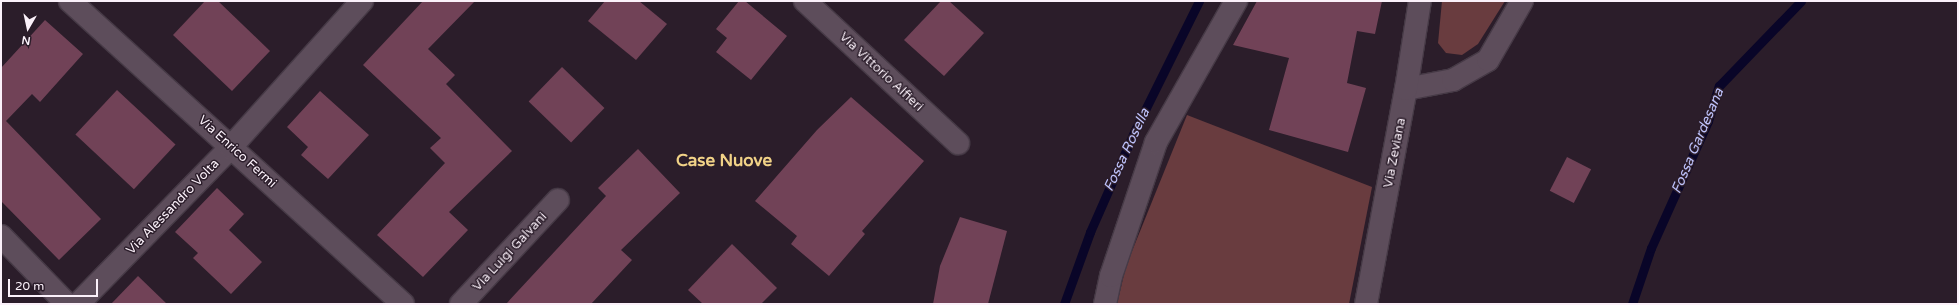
<!DOCTYPE html>
<style>
body{margin:0}
#map{position:relative;width:1959px;height:305px;overflow:hidden;background:#2b1d2a;font-family:"Varela Round",sans-serif}
div>[style]{position:absolute}
[style*='--x']{left:calc(var(--x)*1px);top:calc(var(--y)*1px);width:calc(var(--w)*1px);rotate:calc(var(--a)*1deg)}
.green>*{inset:0;background:#693c3f}
.stream>*{height:9px;margin:-4.5px;padding:0 4.5px;transform-origin:4.5px;border-radius:4.5px;background:#090528}
.building>*{inset:0;background:#714257;transform-origin:0 0}
.roads{filter:drop-shadow(1px 0 #463a46) drop-shadow(-1px 0 #463a46) drop-shadow(0 1px #463a46) drop-shadow(0 -1px #463a46)}
.street>*{height:22px;margin:-11px;padding:0 11px;transform-origin:11px;border-radius:11px;background:#5d4d5b}
.secondary>*{height:22px;margin:-11px;padding:0 11px;transform-origin:11px;border-radius:11px;background:#5d4d5b}
span{translate:-50% -50%;white-space:nowrap;text-align:center;line-height:1.15;-webkit-text-stroke:3px #2b1d2a;paint-order:stroke}
.street-label{font-size:13px;color:#fbf1fa}
.water-label{font-size:14px;color:#bec2fb;font-style:italic}
.district-label{font-size:17px;color:#f1d287;font-weight:700}
.frame{position:absolute;inset:0;border:2px solid #fbf1fa;pointer-events:none}
.north{position:absolute;left:8px;top:8px;width:40px;height:40px;-webkit-text-stroke:3px #2b1d2a;paint-order:stroke;rotate:189deg;font-size:11px;font-weight:700;line-height:16px;text-align:center;color:#fbf1fa}
.north::after{content:'';display:block;margin:auto;width:14px;height:18px;background:#fbf1fa;clip-path:polygon(50% 0,100% 100%,50% 72%,0 100%)}
.scale{position:absolute;left:8px;top:279px;width:90px;height:18px;box-sizing:border-box;border:2px solid #fbf1fa;border-top:0;padding-left:5px;font-size:12px;line-height:14px;white-space:nowrap;color:#fbf1fa;-webkit-text-stroke:3px #2b1d2a;paint-order:stroke}
</style>
<div id="map">
<div class="green">
<div style="clip-path:polygon(1442px 1px,1505px 1px,1478px 44px,1462px 55px,1446px 53px,1438px 43px)"></div>
<div style="clip-path:polygon(1187px 115px,1372px 187px,1349px 304px,1117px 304px,1126px 266px)"></div>
</div>
<div class="stream">
<div style="--x:1064;--y:304;--w:77;--a:-70.1"></div>
<div style="--x:1090;--y:232;--w:111;--a:-66.2"></div>
<div style="--x:1135;--y:130;--w:144;--a:-63.6"></div>
<div style="--x:1632;--y:304;--w:59;--a:-71.3"></div>
<div style="--x:1651;--y:248;--w:139;--a:-65.8"></div>
<div style="--x:1708;--y:121;--w:37;--a:-73"></div>
<div style="--x:1719;--y:86;--w:118;--a:-46"></div>
</div>
<div class="building">
<div style="clip-path:polygon(205px 1px,218px 1px,270px 51px,232px 91px,173px 35px)"></div>
<div style="clip-path:polygon(423px 1px,475px 1px,428px 49px,455px 75px,446px 84px,512px 151px,449px 212px,468px 230px,423px 277px,377px 235px,445px 163px,430px 148px,441px 138px,363px 65px)"></div>
<div style="clip-path:polygon(605px 1px,639px 1px,667px 24px,636px 60px,588px 21px)"></div>
<div style="clip-path:polygon(739px 1px,745px 1px,787px 36px,751px 80px,716px 52px,727px 38px,716px 29px)"></div>
<div style="clip-path:polygon(941px 1px,949px 1px,984px 33px,944px 76px,904px 40px)"></div>
<div style="clip-path:polygon(1257px 1px,1382px 1px,1375px 34px,1357px 31px,1347px 83px,1366px 88px,1348px 152px,1269px 130px,1289px 58px,1233px 45px)"></div>
<div style="clip-path:polygon(45px 20px,83px 54px,40px 102px,32px 94px,6px 121px,101px 219px,59px 260px,1px 201px,1px 68px)"></div>
<div style="left:562px;top:67px;width:59px;height:48px;rotate:44deg"></div>
<div style="left:117px;top:90px;width:80px;height:61px;rotate:43deg"></div>
<div style="clip-path:polygon(320px 91px,369px 135px,328px 179px,301px 155px,308px 147px,287px 127px)"></div>
<div style="clip-path:polygon(851px 97px,924px 161px,862px 231px,865px 234px,829px 276px,791px 244px,797px 236px,755px 201px,817px 130px)"></div>
<div style="clip-path:polygon(638px 149px,680px 193px,621px 250px,632px 260px,591px 304px,506px 304px,606px 196px,598px 188px)"></div>
<div style="left:1567px;top:157px;width:27px;height:38px;rotate:27deg"></div>
<div style="clip-path:polygon(217px 188px,244px 214px,229px 230px,262px 262px,231px 294px,193px 258px,198px 253px,175px 232px)"></div>
<div style="clip-path:polygon(960px 217px,1007px 231px,988px 304px,933px 304px,940px 266px)"></div>
<div style="clip-path:polygon(732px 244px,777px 288px,761px 304px,703px 304px,688px 290px)"></div>
<div style="clip-path:polygon(138px 276px,167px 304px,111px 304px)"></div>
</div>
<div class="roads">
<div class="street">
<div style="--x:70;--y:1;--w:450;--a:42.3"></div>
<div style="--x:805;--y:1;--w:209;--a:42.9"></div>
<div style="--x:1406;--y:89;--w:48;--a:-10.8"></div>
<div style="--x:1453;--y:80;--w:40;--a:-29.7"></div>
<div style="--x:1488;--y:60;--w:68;--a:-60"></div>
<div style="--x:1;--y:236;--w:95;--a:45.9"></div>
<div style="--x:78;--y:304;--w:219;--a:-45.7"></div>
<div style="--x:231;--y:147;--w:196;--a:-48.1"></div>
<div style="--x:461;--y:304;--w:142;--a:-47"></div>
<div style="--x:1105;--y:304;--w:29;--a:-78"></div>
<div style="--x:1111;--y:276;--w:141;--a:-71.4"></div>
<div style="--x:1156;--y:142;--w:162;--a:-60.4"></div>
</div>
<div class="secondary">
<div style="--x:1366;--y:304;--w:219;--a:-79.5"></div>
<div style="--x:1406;--y:89;--w:89;--a:-81"></div>
</div>
</div>
<div class="street-label">
<span style="left:881px;top:72px;rotate:43deg">Via Vittorio Alfieri</span>
<span style="left:237px;top:152px;rotate:42deg">Via Enrico Fermi</span>
<span style="left:1395px;top:153px;rotate:-79deg">Via Zeviana</span>
<span style="left:173px;top:207px;rotate:-46deg">Via Alessandro Volta</span>
<span style="left:510px;top:252px;rotate:-47deg">Via Luigi Galvani</span>
</div>
<div class="water-label">
<span style="left:1698px;top:141px;rotate:-67deg">Fossa Gardesana</span>
<span style="left:1127px;top:150px;rotate:-65deg">Fossa Rosella</span>
</div>
<div class="district-label">
<span style="left:724px;top:161px">Case Nuove</span>
</div>
<div class="frame"></div>
<div class="north">N</div>
<div class="scale">20 m</div>
</div>
